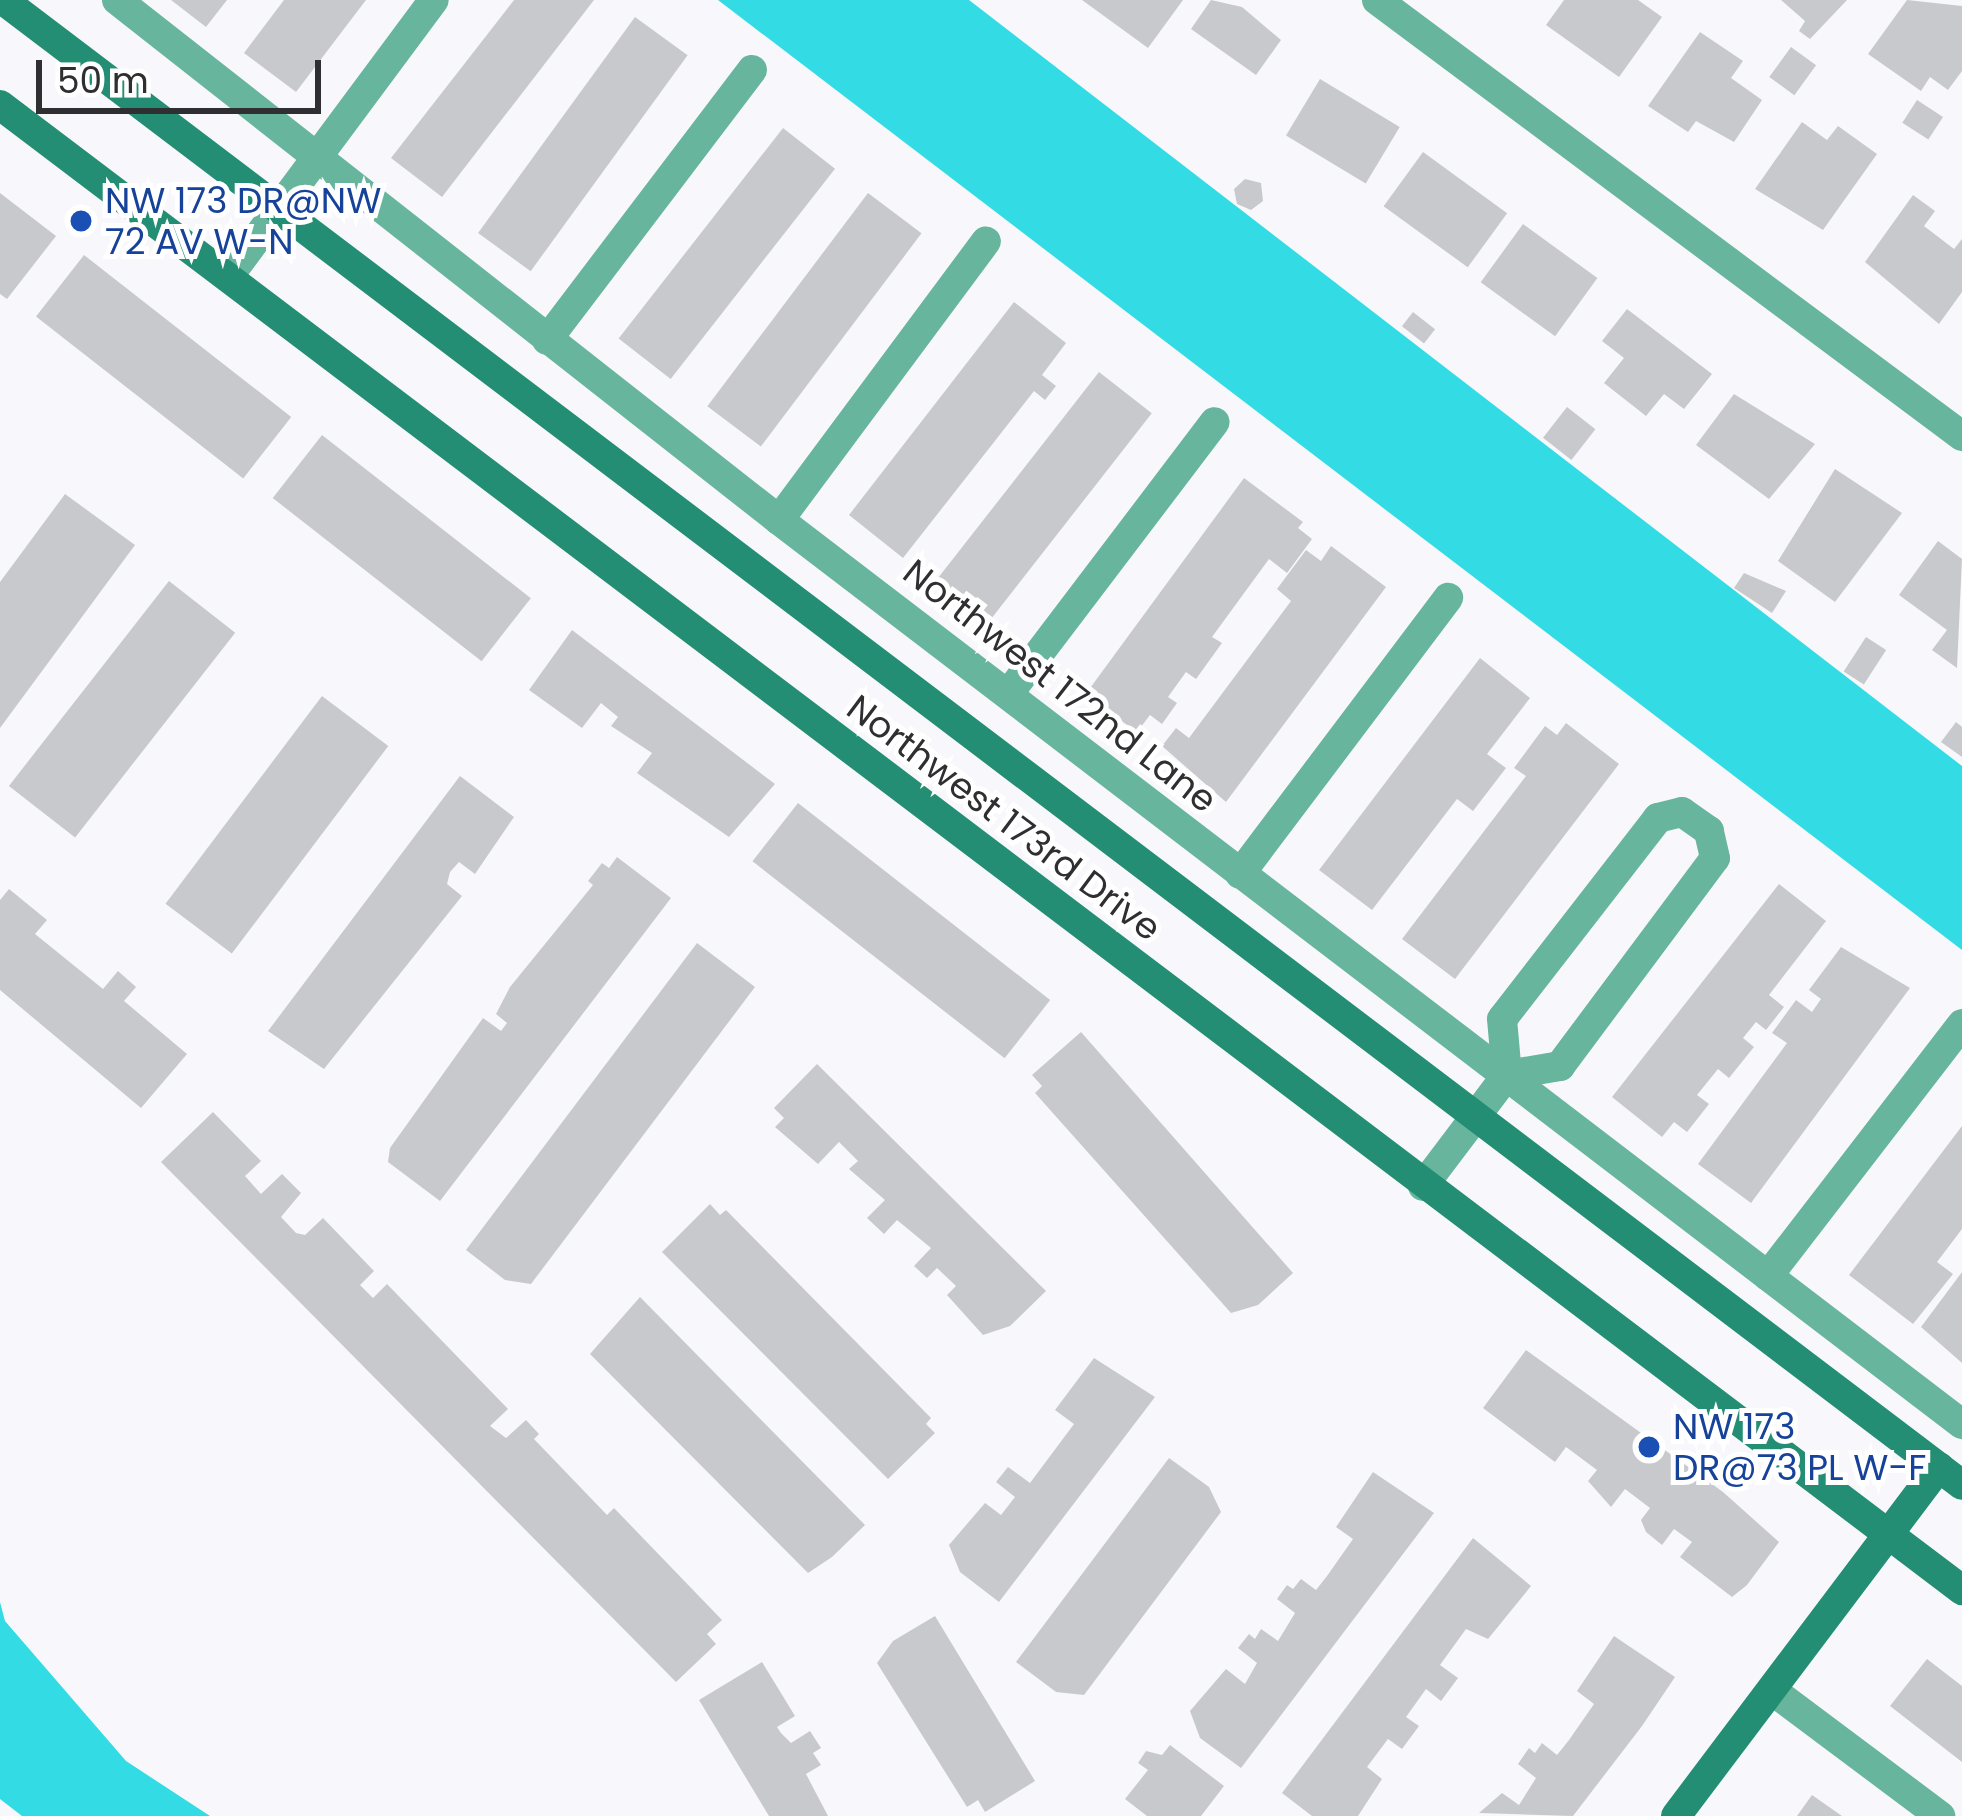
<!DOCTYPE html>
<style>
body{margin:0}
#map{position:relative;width:1962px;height:1816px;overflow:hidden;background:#f8f8fc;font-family:Poppins,sans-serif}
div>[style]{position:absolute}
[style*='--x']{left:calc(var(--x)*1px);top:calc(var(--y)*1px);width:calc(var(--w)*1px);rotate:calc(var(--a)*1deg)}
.water>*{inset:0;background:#33dbe5}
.building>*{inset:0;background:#c8c9cd;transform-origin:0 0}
.street>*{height:30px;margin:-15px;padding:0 15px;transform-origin:15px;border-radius:15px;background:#68b59d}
.secondary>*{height:30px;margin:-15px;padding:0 15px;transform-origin:15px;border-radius:15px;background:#238e73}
.dots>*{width:33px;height:33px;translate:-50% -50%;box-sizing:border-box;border:6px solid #fff;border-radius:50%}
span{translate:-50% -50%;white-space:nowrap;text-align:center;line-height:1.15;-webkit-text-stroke:10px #fff;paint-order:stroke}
.transit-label{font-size:36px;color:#164399}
.left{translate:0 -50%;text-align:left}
.street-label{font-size:36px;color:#2f2f31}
.scale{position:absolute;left:36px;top:60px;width:285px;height:54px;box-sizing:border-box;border:6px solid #2f2f31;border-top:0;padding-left:15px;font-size:36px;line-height:42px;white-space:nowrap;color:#2f2f31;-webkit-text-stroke:9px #fff;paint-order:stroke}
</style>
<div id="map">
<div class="water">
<div style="clip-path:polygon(718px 0,969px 0,1962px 766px,1962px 950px)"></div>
<div style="clip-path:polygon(0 1602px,5px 1621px,126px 1761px,210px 1816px,22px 1816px,0 1799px)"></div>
</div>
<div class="building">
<div style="clip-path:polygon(171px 0,227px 0,206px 27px)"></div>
<div style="clip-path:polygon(284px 0,366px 0,296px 92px,244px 53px)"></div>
<div style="clip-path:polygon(514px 0,594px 0,442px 197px,391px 158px)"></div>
<div style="clip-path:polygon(1082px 0,1183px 0,1148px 48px)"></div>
<div style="clip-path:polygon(1211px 0,1242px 7px,1281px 40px,1256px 75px,1191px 29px)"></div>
<div style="clip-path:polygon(1564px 0,1638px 0,1662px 17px,1619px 77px,1546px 25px)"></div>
<div style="clip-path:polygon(1781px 0,1847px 0,1810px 39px,1799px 31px,1805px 21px)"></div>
<div style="clip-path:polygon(1907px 0,1962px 6px,1962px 71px,1948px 90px,1930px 77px,1921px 91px,1868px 54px)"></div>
<div style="left:635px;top:17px;width:65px;height:267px;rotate:36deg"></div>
<div style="clip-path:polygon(1700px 32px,1743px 61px,1731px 78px,1762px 100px,1734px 142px,1696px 121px,1688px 132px,1648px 106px)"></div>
<div style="left:1791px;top:47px;width:31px;height:37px;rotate:36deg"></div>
<div style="left:1320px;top:79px;width:93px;height:66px;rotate:31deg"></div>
<div style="left:1917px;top:100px;width:31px;height:27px;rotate:33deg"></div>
<div style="clip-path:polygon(1802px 122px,1827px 140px,1838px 126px,1877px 154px,1823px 230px,1755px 189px)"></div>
<div style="left:783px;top:128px;width:66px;height:267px;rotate:38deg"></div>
<div style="left:1423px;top:152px;width:104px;height:67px;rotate:36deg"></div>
<div style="clip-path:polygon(1245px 179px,1261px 183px,1263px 201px,1251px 210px,1237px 204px,1234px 189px)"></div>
<div style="clip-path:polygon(0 193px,56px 236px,7px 299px,0 294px)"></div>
<div style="left:868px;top:193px;width:67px;height:267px;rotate:37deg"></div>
<div style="clip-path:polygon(1913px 195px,1935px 211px,1924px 226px,1954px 249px,1962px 239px,1962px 292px,1939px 324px,1865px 262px)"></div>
<div style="left:1523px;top:224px;width:92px;height:72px;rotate:36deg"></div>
<div style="left:84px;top:255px;width:263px;height:78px;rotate:38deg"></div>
<div style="clip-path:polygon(1014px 302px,1066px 343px,1042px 375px,1056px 386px,1045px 400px,1034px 391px,903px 558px,849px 515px)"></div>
<div style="clip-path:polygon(1627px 309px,1712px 374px,1684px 409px,1664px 394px,1646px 416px,1604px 383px,1624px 358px,1602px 341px)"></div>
<div style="left:1413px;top:312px;width:28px;height:18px;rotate:38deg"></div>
<div style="left:1099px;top:372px;width:67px;height:265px;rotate:38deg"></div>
<div style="clip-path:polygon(1734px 394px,1815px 444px,1769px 499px,1696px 445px)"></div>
<div style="left:1567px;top:407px;width:36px;height:39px;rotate:38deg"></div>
<div style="left:322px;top:435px;width:265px;height:80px;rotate:38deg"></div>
<div style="clip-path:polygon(1835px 469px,1902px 513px,1835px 602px,1778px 561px)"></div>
<div style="clip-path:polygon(1244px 478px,1303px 522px,1298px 528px,1312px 539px,1287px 573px,1269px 559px,1212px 637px,1222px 643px,1196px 679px,1186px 672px,1168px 697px,1177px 703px,1162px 724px,1150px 715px,1137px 732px,1085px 695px)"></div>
<div style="clip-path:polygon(65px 494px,135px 545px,0 728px,0 582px)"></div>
<div style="clip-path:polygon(1938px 541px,1962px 559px,1957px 668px,1932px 650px,1947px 630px,1899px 595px)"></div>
<div style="clip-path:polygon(1331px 546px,1386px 587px,1226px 802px,1162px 746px,1176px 728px,1189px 738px,1291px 601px,1277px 589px,1306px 550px,1321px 561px)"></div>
<div style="clip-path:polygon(1744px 573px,1786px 591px,1772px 613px,1734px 588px)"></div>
<div style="left:169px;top:581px;width:84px;height:260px;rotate:38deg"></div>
<div style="clip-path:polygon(572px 630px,775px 784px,729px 837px,637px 773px,652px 753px,611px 726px,618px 717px,601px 703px,582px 728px,529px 690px)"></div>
<div style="left:1866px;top:637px;width:24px;height:41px;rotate:33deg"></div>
<div style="clip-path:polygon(1480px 658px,1530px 698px,1487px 754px,1506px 768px,1473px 811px,1457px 799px,1372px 910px,1319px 870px)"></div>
<div style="left:322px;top:696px;width:83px;height:260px;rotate:37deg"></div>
<div style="clip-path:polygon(1956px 722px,1962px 727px,1962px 757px,1941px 742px)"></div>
<div style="clip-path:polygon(1566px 723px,1619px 764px,1455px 979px,1402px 939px,1526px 776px,1514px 768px,1545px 726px,1557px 735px)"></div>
<div style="clip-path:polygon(460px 776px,514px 817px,475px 874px,459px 862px,450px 872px,447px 884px,462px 896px,324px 1069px,268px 1031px)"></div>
<div style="left:798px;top:803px;width:320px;height:74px;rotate:38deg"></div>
<div style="clip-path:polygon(617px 857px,671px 898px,440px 1201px,388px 1162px,390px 1148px,483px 1018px,501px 1031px,507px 1023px,496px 1014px,510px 987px,593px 885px,588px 881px,602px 863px,609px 868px)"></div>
<div style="clip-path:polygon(1779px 884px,1826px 921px,1769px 995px,1784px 1007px,1766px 1030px,1756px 1022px,1743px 1038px,1754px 1047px,1729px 1078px,1718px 1069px,1697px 1095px,1709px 1104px,1687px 1132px,1674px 1122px,1662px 1137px,1612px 1097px)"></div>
<div style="clip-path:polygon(9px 889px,47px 920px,35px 934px,103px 989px,118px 971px,136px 987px,124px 1001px,187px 1054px,141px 1108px,0 990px,0 900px)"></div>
<div style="clip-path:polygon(697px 943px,755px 987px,531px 1284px,505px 1280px,466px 1250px)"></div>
<div style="clip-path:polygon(1841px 947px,1910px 988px,1751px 1203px,1698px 1164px,1787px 1043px,1772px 1033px,1796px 1000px,1812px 1012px,1821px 999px,1809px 990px)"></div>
<div style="clip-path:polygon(1081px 1032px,1293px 1273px,1258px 1305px,1231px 1313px,1035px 1093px,1042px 1086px,1032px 1075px)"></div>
<div style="clip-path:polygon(817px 1064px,1046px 1291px,1010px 1326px,983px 1335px,947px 1295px,956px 1286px,937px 1268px,927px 1278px,914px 1266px,931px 1248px,897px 1220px,884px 1234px,867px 1218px,885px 1200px,849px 1169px,858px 1161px,839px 1142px,818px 1164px,775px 1127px,784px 1118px,774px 1108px)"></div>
<div style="clip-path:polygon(213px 1112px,261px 1161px,245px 1176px,261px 1194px,282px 1174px,301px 1193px,281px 1217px,296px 1233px,305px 1235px,323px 1218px,374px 1271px,360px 1285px,373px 1298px,387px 1284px,508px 1409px,490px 1426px,506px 1438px,526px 1420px,539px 1434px,534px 1439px,607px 1515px,614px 1508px,722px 1620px,707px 1634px,716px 1644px,676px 1682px,161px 1162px)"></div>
<div style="clip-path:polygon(1962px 1126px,1962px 1229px,1937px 1262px,1953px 1274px,1913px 1324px,1849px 1275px)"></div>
<div style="clip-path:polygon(710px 1204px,720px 1215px,726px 1210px,931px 1418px,926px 1424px,935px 1433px,888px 1479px,662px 1252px)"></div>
<div style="clip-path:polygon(1962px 1272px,1962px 1363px,1921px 1327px)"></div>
<div style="clip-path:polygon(640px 1297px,865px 1525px,832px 1557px,808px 1573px,590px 1354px)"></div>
<div style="clip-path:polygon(1526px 1350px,1723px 1492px,1779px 1542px,1747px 1585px,1732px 1597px,1680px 1557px,1692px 1542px,1674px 1529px,1662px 1545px,1646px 1532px,1641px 1520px,1650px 1508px,1625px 1489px,1611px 1507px,1588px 1481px,1597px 1470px,1566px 1447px,1555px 1462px,1483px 1408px)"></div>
<div style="clip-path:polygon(1094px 1358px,1155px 1397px,999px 1602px,960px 1572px,949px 1545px,985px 1503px,1001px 1515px,1015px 1497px,996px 1482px,1008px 1467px,1030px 1483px,1074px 1424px,1055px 1410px)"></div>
<div style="clip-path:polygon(1169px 1458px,1209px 1487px,1221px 1512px,1084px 1695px,1056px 1692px,1016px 1662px)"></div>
<div style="clip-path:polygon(1373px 1472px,1434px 1513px,1241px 1768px,1200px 1738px,1190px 1711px,1226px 1669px,1245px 1684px,1257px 1663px,1238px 1648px,1249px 1634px,1255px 1639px,1261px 1629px,1278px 1641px,1295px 1613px,1277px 1599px,1287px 1585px,1293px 1589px,1301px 1579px,1316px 1590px,1327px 1576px,1353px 1539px,1336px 1527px)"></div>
<div style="clip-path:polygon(1473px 1538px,1531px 1586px,1488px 1639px,1466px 1629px,1440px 1665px,1458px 1678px,1441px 1701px,1426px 1689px,1406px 1717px,1419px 1726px,1402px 1749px,1388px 1739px,1367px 1767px,1382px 1779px,1358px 1816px,1312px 1816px,1282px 1793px)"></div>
<div style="clip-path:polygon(935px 1616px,1035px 1781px,985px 1812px,978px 1800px,967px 1807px,877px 1663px,893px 1641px)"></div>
<div style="clip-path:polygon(1614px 1636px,1675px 1677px,1642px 1726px,1573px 1816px,1479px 1813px,1502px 1793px,1519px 1805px,1536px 1778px,1518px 1764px,1529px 1748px,1535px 1753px,1542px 1743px,1557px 1755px,1569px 1740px,1594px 1704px,1577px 1691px)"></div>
<div style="clip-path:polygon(1927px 1659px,1962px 1686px,1962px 1762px,1890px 1706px)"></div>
<div style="clip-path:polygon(762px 1662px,795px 1716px,777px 1727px,781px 1733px,791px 1743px,810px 1731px,821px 1748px,813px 1753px,821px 1765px,806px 1774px,828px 1816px,769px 1816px,699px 1700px)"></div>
<div style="clip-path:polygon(1170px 1745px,1224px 1786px,1201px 1816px,1147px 1816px,1125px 1799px,1148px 1770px,1138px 1763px,1146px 1751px,1162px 1755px)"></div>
<div style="clip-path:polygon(1812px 1795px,1842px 1816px,1797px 1816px)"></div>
</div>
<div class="street">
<div style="--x:117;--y:0;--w:842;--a:38.15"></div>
<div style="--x:779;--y:520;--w:1489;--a:37.39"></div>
<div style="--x:1377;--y:0;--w:730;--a:36.7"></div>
<div style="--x:228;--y:277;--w:345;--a:-53.4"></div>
<div style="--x:547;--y:340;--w:339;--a:-52.8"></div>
<div style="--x:779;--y:520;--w:347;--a:-53.4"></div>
<div style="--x:1009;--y:693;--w:340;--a:-52.8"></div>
<div style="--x:1240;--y:874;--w:346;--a:-53"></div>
<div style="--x:1423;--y:1186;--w:139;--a:-52.9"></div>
<div style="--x:1507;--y:1075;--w:54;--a:-9.6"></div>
<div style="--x:1560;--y:1066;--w:259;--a:-53.3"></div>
<div style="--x:1715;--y:858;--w:28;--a:-103"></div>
<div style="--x:1709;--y:831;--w:33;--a:-145"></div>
<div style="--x:1682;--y:812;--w:25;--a:166"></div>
<div style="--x:1658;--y:818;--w:254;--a:127.8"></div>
<div style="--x:1502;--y:1019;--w:56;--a:84.9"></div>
<div style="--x:1768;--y:1276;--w:318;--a:-52.4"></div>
<div style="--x:1773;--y:1691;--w:209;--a:36.8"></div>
</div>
<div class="secondary">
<div style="--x:3;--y:0;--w:2458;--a:37.16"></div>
<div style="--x:0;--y:105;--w:2461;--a:37.12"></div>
<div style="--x:1676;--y:1816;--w:437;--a:-53"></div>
</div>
<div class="dots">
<div style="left:81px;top:221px;background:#1a4fb4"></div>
<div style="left:1649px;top:1447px;background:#1a4fb4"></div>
</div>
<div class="transit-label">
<span class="left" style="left:105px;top:221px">NW 173 DR@NW<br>72 AV W-N</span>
<span class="left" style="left:1673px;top:1447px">NW 173<br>DR@73 PL W-F</span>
</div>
<div class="street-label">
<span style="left:1060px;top:686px;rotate:38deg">Northwest 172nd Lane</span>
<span style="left:1004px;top:818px;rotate:37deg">Northwest 173rd Drive</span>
</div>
<div class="scale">50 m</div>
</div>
